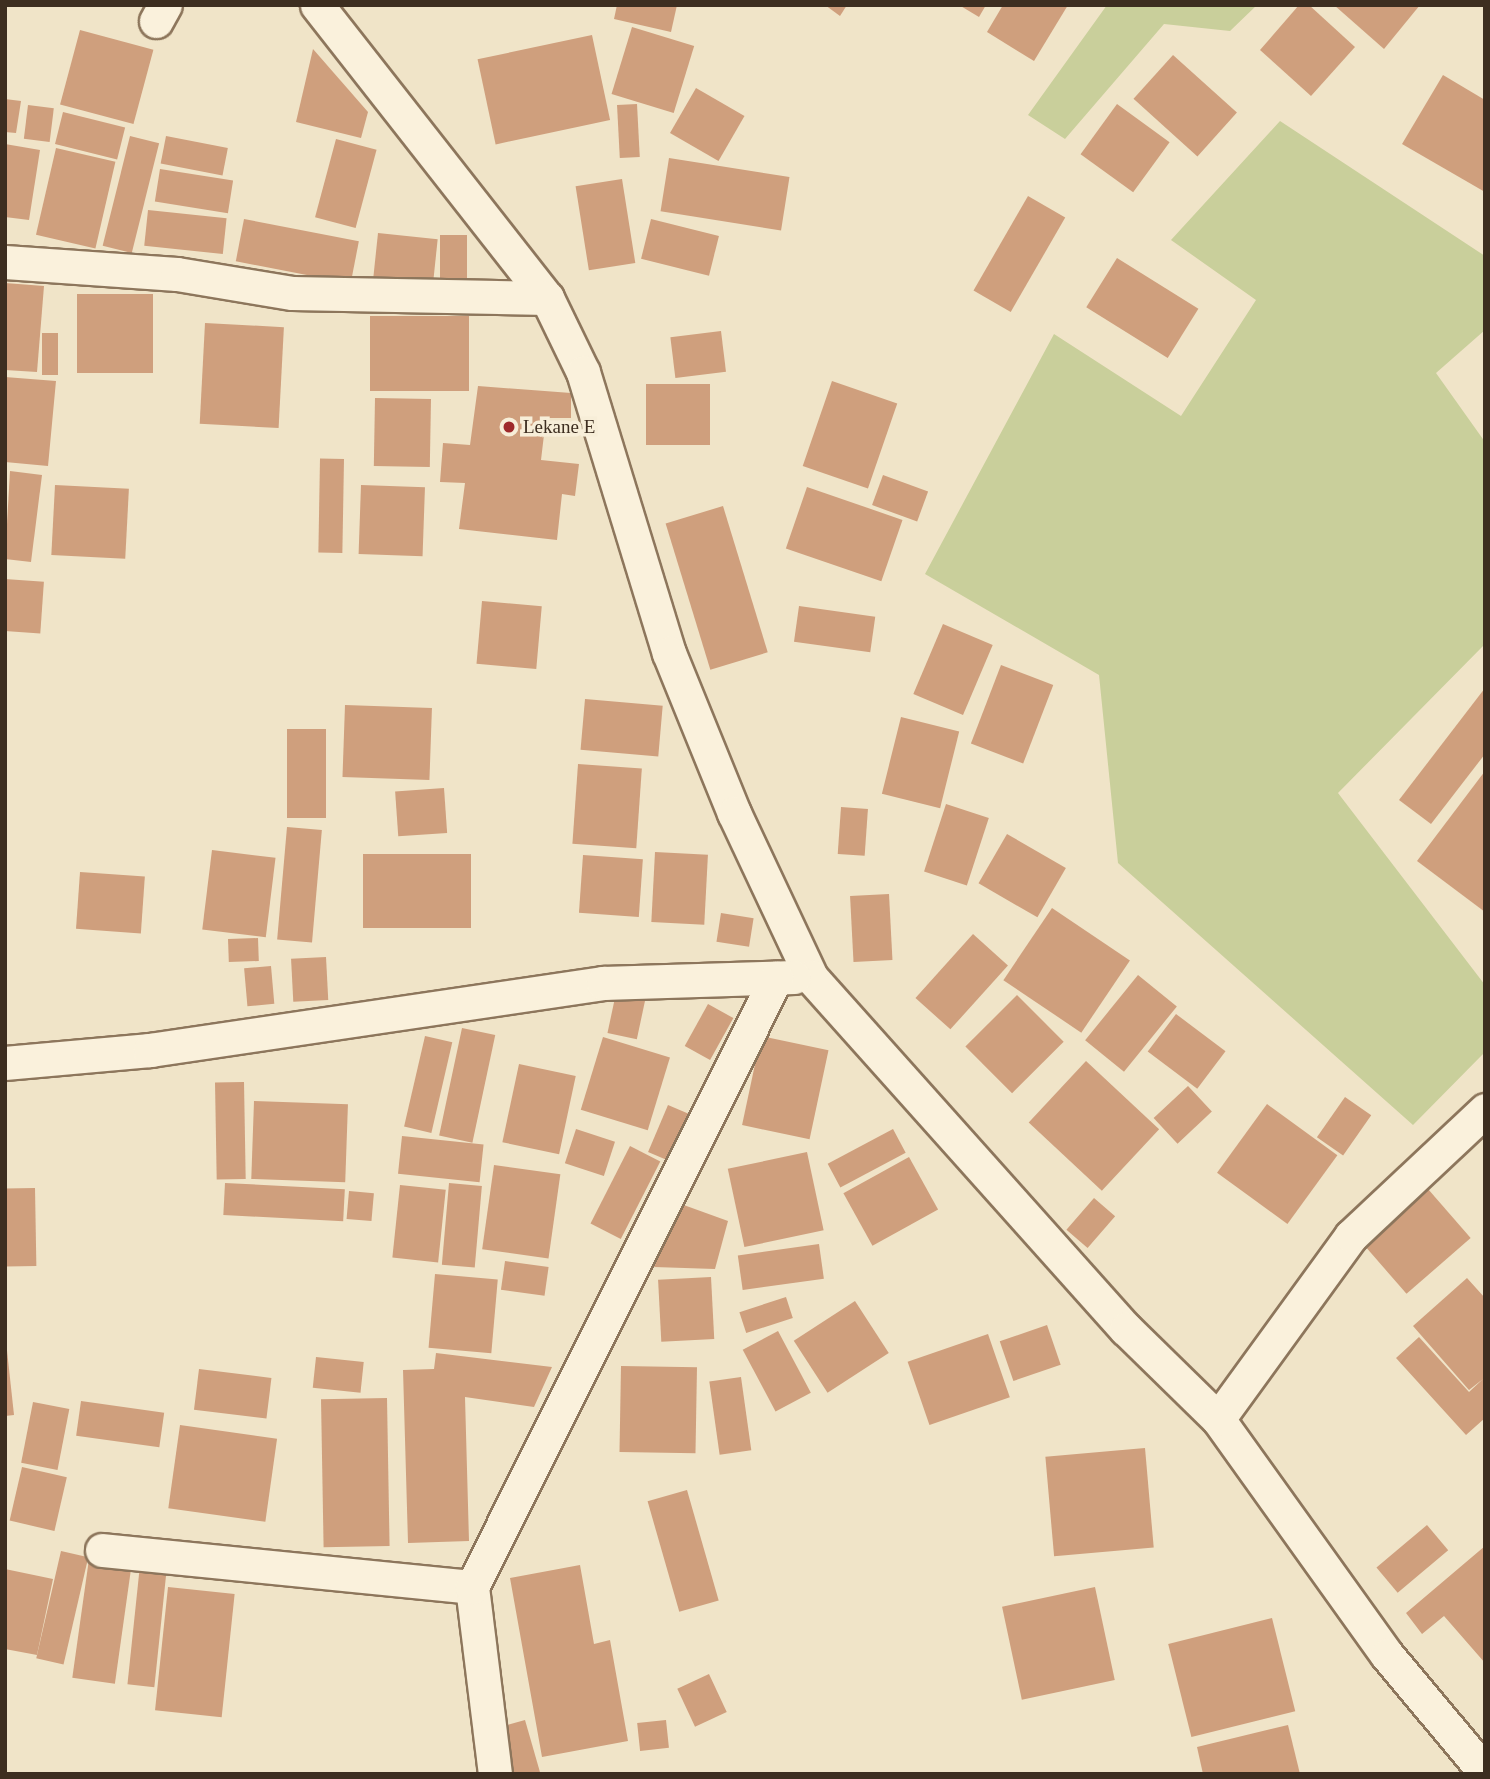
<!DOCTYPE html>
<style>
body{margin:0}
#map{position:relative;width:1490px;height:1779px;overflow:hidden;background:#f0e4c8;font-family:Georgia,serif}
div>[style]{position:absolute}
[style*='--x']{left:calc(var(--x)*1px);top:calc(var(--y)*1px);width:calc(var(--w)*1px);rotate:calc(var(--a)*1deg)}
.green>*{inset:0;background:#c9cf9b}
.building>*{inset:0;background:#cf9f7d;transform-origin:0 0}
.roads{filter:drop-shadow(2px 0 #8d765c) drop-shadow(-2px 0 #8d765c) drop-shadow(0 2px #8d765c) drop-shadow(0 -2px #8d765c)}
.street>*{height:33px;margin:-16.5px;padding:0 16.5px;transform-origin:16.5px;border-radius:16.5px;background:#faf1dc}
.dots>*{width:19px;height:19px;translate:-50% -50%;box-sizing:border-box;border:4px solid #f7eed8;border-radius:50%}
span{translate:-50% -50%;white-space:nowrap;text-align:center;line-height:1.15;-webkit-text-stroke:7px #f7eed8;paint-order:stroke}
.poi-label{font-size:19px;color:#3d2e20}
.left{translate:0 -50%;text-align:left}
.frame{position:absolute;inset:0;border:7px solid #3d2e20;pointer-events:none}
</style>
<div id="map">
<div class="green">
<div style="clip-path:polygon(1107px 5px,1257px 5px,1230px 31px,1164px 24px,1065px 139px,1028px 115px)"></div>
<div style="clip-path:polygon(1280px 121px,1485px 256px,1485px 330px,1436px 373px,1485px 442px,1485px 644px,1338px 793px,1485px 985px,1485px 1052px,1413px 1125px,1118px 863px,1099px 675px,925px 574px,1054px 334px,1181px 416px,1256px 300px,1171px 240px)"></div>
</div>
<div class="building">
<div style="clip-path:polygon(617px 5px,677px 5px,671px 32px,614px 19px)"></div>
<div style="clip-path:polygon(825px 5px,847px 5px,840px 16px)"></div>
<div style="clip-path:polygon(959px 5px,986px 5px,979px 17px)"></div>
<div style="clip-path:polygon(1003px 5px,1068px 5px,1034px 61px,987px 32px)"></div>
<div style="clip-path:polygon(1299px 5px,1309px 5px,1355px 47px,1311px 96px,1260px 50px)"></div>
<div style="clip-path:polygon(1334px 5px,1420px 5px,1384px 49px)"></div>
<div style="left:632px;top:27px;width:65px;height:70px;rotate:17deg"></div>
<div style="left:80px;top:30px;width:76px;height:77px;rotate:15deg"></div>
<div style="left:592px;top:35px;width:87px;height:117px;rotate:78deg"></div>
<div style="clip-path:polygon(313px 49px,368px 112px,361px 138px,296px 122px)"></div>
<div style="left:1173px;top:55px;width:86px;height:59px;rotate:42deg"></div>
<div style="clip-path:polygon(1443px 75px,1485px 100px,1485px 192px,1402px 144px)"></div>
<div style="left:696px;top:88px;width:56px;height:52px;rotate:30deg"></div>
<div style="clip-path:polygon(5px 99px,21px 101px,16px 133px,5px 132px)"></div>
<div style="left:637px;top:104px;width:53px;height:20px;rotate:87deg"></div>
<div style="left:1117px;top:104px;width:65px;height:62px;rotate:36deg"></div>
<div style="left:28px;top:105px;width:26px;height:34px;rotate:7deg"></div>
<div style="left:63px;top:112px;width:64px;height:33px;rotate:14deg"></div>
<div style="left:130px;top:136px;width:30px;height:113px;rotate:14deg"></div>
<div style="left:166px;top:136px;width:63px;height:28px;rotate:11deg"></div>
<div style="left:336px;top:139px;width:42px;height:81px;rotate:15deg"></div>
<div style="clip-path:polygon(5px 144px,40px 150px,29px 220px,5px 217px)"></div>
<div style="left:56px;top:148px;width:61px;height:89px;rotate:13deg"></div>
<div style="left:669px;top:158px;width:122px;height:54px;rotate:9deg"></div>
<div style="left:160px;top:169px;width:74px;height:33px;rotate:9deg"></div>
<div style="left:622px;top:179px;width:85px;height:47px;rotate:81deg"></div>
<div style="left:1028px;top:196px;width:43px;height:109px;rotate:30deg"></div>
<div style="left:148px;top:210px;width:79px;height:36px;rotate:6deg"></div>
<div style="left:244px;top:219px;width:117px;height:43px;rotate:11deg"></div>
<div style="left:651px;top:219px;width:70px;height:41px;rotate:14deg"></div>
<div style="left:378px;top:233px;width:60px;height:45px;rotate:6deg"></div>
<div style="left:440px;top:235px;width:27px;height:47px"></div>
<div style="left:1117px;top:258px;width:96px;height:58px;rotate:32deg"></div>
<div style="clip-path:polygon(5px 283px,44px 286px,37px 372px,5px 370px)"></div>
<div style="left:153px;top:294px;width:79px;height:76px;rotate:90deg"></div>
<div style="left:370px;top:316px;width:99px;height:75px"></div>
<div style="left:205px;top:323px;width:79px;height:101px;rotate:3deg"></div>
<div style="left:721px;top:331px;width:41px;height:51px;rotate:83deg"></div>
<div style="left:42px;top:333px;width:16px;height:42px"></div>
<div style="clip-path:polygon(5px 377px,56px 381px,48px 466px,5px 462px)"></div>
<div style="left:832px;top:381px;width:69px;height:90px;rotate:19deg"></div>
<div style="left:646px;top:384px;width:64px;height:61px"></div>
<div style="clip-path:polygon(478px 386px,571px 393px,571px 418px,546px 418px,541px 460px,579px 464px,575px 496px,562px 494px,557px 540px,459px 529px,465px 483px,440px 482px,443px 443px,470px 445px)"></div>
<div style="left:375px;top:398px;width:56px;height:68px;rotate:1deg"></div>
<div style="left:344px;top:459px;width:94px;height:24px;rotate:91deg"></div>
<div style="clip-path:polygon(10px 471px,42px 475px,31px 562px,5px 559px)"></div>
<div style="left:883px;top:475px;width:48px;height:32px;rotate:20deg"></div>
<div style="left:55px;top:485px;width:74px;height:70px;rotate:3deg"></div>
<div style="left:361px;top:485px;width:64px;height:69px;rotate:2deg"></div>
<div style="left:807px;top:487px;width:101px;height:65px;rotate:19deg"></div>
<div style="left:723px;top:506px;width:153px;height:60px;rotate:73deg"></div>
<div style="left:5px;top:579px;width:39px;height:52px;rotate:4deg"></div>
<div style="left:482px;top:601px;width:60px;height:63px;rotate:5deg"></div>
<div style="left:799px;top:606px;width:77px;height:36px;rotate:8deg"></div>
<div style="left:943px;top:624px;width:54px;height:76px;rotate:23deg"></div>
<div style="left:1001px;top:665px;width:56px;height:84px;rotate:21deg"></div>
<div style="clip-path:polygon(1485px 688px,1485px 754px,1431px 824px,1399px 800px)"></div>
<div style="left:585px;top:699px;width:78px;height:51px;rotate:5deg"></div>
<div style="left:345px;top:705px;width:87px;height:72px;rotate:2deg"></div>
<div style="left:901px;top:717px;width:60px;height:79px;rotate:14deg"></div>
<div style="left:287px;top:729px;width:39px;height:89px"></div>
<div style="left:578px;top:764px;width:64px;height:80px;rotate:4deg"></div>
<div style="clip-path:polygon(1485px 771px,1485px 912px,1417px 861px)"></div>
<div style="left:444px;top:788px;width:45px;height:49px;rotate:86deg"></div>
<div style="left:946px;top:804px;width:45px;height:71px;rotate:18deg"></div>
<div style="left:841px;top:807px;width:27px;height:47px;rotate:4deg"></div>
<div style="left:287px;top:827px;width:35px;height:113px;rotate:5deg"></div>
<div style="left:1007px;top:834px;width:68px;height:57px;rotate:30deg"></div>
<div style="left:212px;top:850px;width:64px;height:80px;rotate:7deg"></div>
<div style="left:655px;top:852px;width:53px;height:70px;rotate:3deg"></div>
<div style="left:471px;top:854px;width:74px;height:108px;rotate:90deg"></div>
<div style="left:583px;top:855px;width:60px;height:58px;rotate:4deg"></div>
<div style="left:80px;top:872px;width:65px;height:57px;rotate:4deg"></div>
<div style="left:889px;top:894px;width:66px;height:39px;rotate:87deg"></div>
<div style="left:1052px;top:908px;width:94px;height:87px;rotate:34deg"></div>
<div style="left:721px;top:913px;width:33px;height:29px;rotate:9deg"></div>
<div style="left:973px;top:934px;width:47px;height:86px;rotate:42deg"></div>
<div style="left:258px;top:938px;width:23px;height:30px;rotate:88deg"></div>
<div style="left:326px;top:957px;width:43px;height:35px;rotate:87deg"></div>
<div style="left:271px;top:966px;width:38px;height:27px;rotate:85deg"></div>
<div style="left:1138px;top:975px;width:50px;height:84px;rotate:39deg"></div>
<div style="left:616px;top:993px;width:30px;height:41px;rotate:12deg"></div>
<div style="left:1017px;top:995px;width:66px;height:73px;rotate:45deg"></div>
<div style="left:708px;top:1004px;width:29px;height:48px;rotate:29deg"></div>
<div style="left:1176px;top:1014px;width:62px;height:47px;rotate:37deg"></div>
<div style="left:462px;top:1028px;width:34px;height:110px;rotate:12deg"></div>
<div style="left:425px;top:1036px;width:28px;height:93px;rotate:13deg"></div>
<div style="left:761px;top:1036px;width:69px;height:91px;rotate:12deg"></div>
<div style="left:603px;top:1037px;width:70px;height:76px;rotate:17deg"></div>
<div style="left:1086px;top:1061px;width:100px;height:84px;rotate:43deg"></div>
<div style="left:519px;top:1064px;width:58px;height:80px;rotate:12deg"></div>
<div style="left:244px;top:1082px;width:97px;height:29px;rotate:89deg"></div>
<div style="left:1188px;top:1086px;width:35px;height:47px;rotate:47deg"></div>
<div style="left:1345px;top:1097px;width:32px;height:49px;rotate:35deg"></div>
<div style="left:254px;top:1101px;width:94px;height:78px;rotate:2deg"></div>
<div style="left:1267px;top:1104px;width:87px;height:85px;rotate:36deg"></div>
<div style="left:668px;top:1105px;width:23px;height:51px;rotate:23deg"></div>
<div style="left:576px;top:1129px;width:41px;height:36px;rotate:18deg"></div>
<div style="left:893px;top:1129px;width:27px;height:74px;rotate:62deg"></div>
<div style="left:402px;top:1136px;width:82px;height:38px;rotate:6deg"></div>
<div style="left:630px;top:1146px;width:34px;height:87px;rotate:27deg"></div>
<div style="left:807px;top:1152px;width:80px;height:81px;rotate:78deg"></div>
<div style="left:909px;top:1157px;width:60px;height:75px;rotate:61deg"></div>
<div style="left:494px;top:1165px;width:67px;height:85px;rotate:8deg"></div>
<div style="left:225px;top:1183px;width:120px;height:32px;rotate:3deg"></div>
<div style="left:449px;top:1183px;width:33px;height:82px;rotate:5deg"></div>
<div style="left:400px;top:1185px;width:46px;height:73px;rotate:6deg"></div>
<div style="left:35px;top:1188px;width:78px;height:30px;rotate:89deg"></div>
<div style="left:1428px;top:1189px;width:65px;height:85px;rotate:49deg"></div>
<div style="left:349px;top:1191px;width:25px;height:28px;rotate:5deg"></div>
<div style="left:1094px;top:1198px;width:28px;height:42px;rotate:41deg"></div>
<div style="clip-path:polygon(681px 1204px,728px 1221px,715px 1269px,654px 1267px)"></div>
<div style="left:819px;top:1244px;width:35px;height:82px;rotate:82deg"></div>
<div style="left:505px;top:1261px;width:44px;height:29px;rotate:8deg"></div>
<div style="left:435px;top:1274px;width:63px;height:74px;rotate:5deg"></div>
<div style="left:711px;top:1277px;width:62px;height:53px;rotate:87deg"></div>
<div style="clip-path:polygon(1467px 1278px,1485px 1298px,1485px 1418px,1466px 1435px,1396px 1358px,1419px 1337px,1469px 1392px,1483px 1379px,1469px 1390px,1413px 1326px)"></div>
<div style="left:786px;top:1297px;width:22px;height:49px;rotate:72deg"></div>
<div style="left:855px;top:1301px;width:62px;height:73px;rotate:57deg"></div>
<div style="left:1047px;top:1325px;width:42px;height:50px;rotate:71deg"></div>
<div style="left:778px;top:1331px;width:70px;height:40px;rotate:62deg"></div>
<div style="clip-path:polygon(5px 1332px,14px 1415px,5px 1416px)"></div>
<div style="left:988px;top:1334px;width:67px;height:85px;rotate:71deg"></div>
<div style="clip-path:polygon(436px 1353px,552px 1367px,534px 1407px,465px 1397px,469px 1541px,408px 1543px,403px 1370px,434px 1369px)"></div>
<div style="left:316px;top:1357px;width:48px;height:31px;rotate:6deg"></div>
<div style="left:621px;top:1366px;width:76px;height:86px;rotate:1deg"></div>
<div style="left:199px;top:1369px;width:73px;height:41px;rotate:7deg"></div>
<div style="left:741px;top:1377px;width:74px;height:32px;rotate:82deg"></div>
<div style="left:387px;top:1398px;width:148px;height:66px;rotate:89deg"></div>
<div style="left:81px;top:1401px;width:84px;height:35px;rotate:8deg"></div>
<div style="left:33px;top:1402px;width:37px;height:62px;rotate:11deg"></div>
<div style="left:180px;top:1425px;width:98px;height:84px;rotate:8deg"></div>
<div style="left:1145px;top:1448px;width:100px;height:100px;rotate:85deg"></div>
<div style="left:22px;top:1467px;width:46px;height:55px;rotate:13deg"></div>
<div style="left:687px;top:1490px;width:115px;height:41px;rotate:74deg"></div>
<div style="left:1427px;top:1525px;width:33px;height:66px;rotate:50deg"></div>
<div style="clip-path:polygon(1485px 1546px,1485px 1663px,1444px 1616px,1422px 1634px,1406px 1613px)"></div>
<div style="left:61px;top:1551px;width:28px;height:110px;rotate:13deg"></div>
<div style="left:89px;top:1559px;width:43px;height:120px;rotate:8deg"></div>
<div style="left:140px;top:1565px;width:27px;height:120px;rotate:6deg"></div>
<div style="clip-path:polygon(580px 1565px,594px 1644px,610px 1640px,628px 1741px,542px 1757px,510px 1578px)"></div>
<div style="clip-path:polygon(5px 1569px,53px 1579px,37px 1655px,5px 1649px)"></div>
<div style="left:168px;top:1587px;width:67px;height:124px;rotate:6deg"></div>
<div style="left:1095px;top:1587px;width:95px;height:95px;rotate:78deg"></div>
<div style="left:1272px;top:1618px;width:96px;height:107px;rotate:76deg"></div>
<div style="left:709px;top:1674px;width:42px;height:35px;rotate:65deg"></div>
<div style="left:525px;top:1720px;width:55px;height:27px;rotate:74deg"></div>
<div style="left:666px;top:1720px;width:28px;height:29px;rotate:84deg"></div>
<div style="clip-path:polygon(1288px 1725px,1300px 1774px,1203px 1774px,1197px 1747px)"></div>
</div>
<div class="roads">
<div class="street">
<div style="--x:317;--y:5;--w:372;--a:51.9"></div>
<div style="--x:547;--y:298;--w:82;--a:64.1"></div>
<div style="--x:583;--y:372;--w:294;--a:73"></div>
<div style="--x:669;--y:653;--w:173;--a:67.9"></div>
<div style="--x:734;--y:813;--w:181;--a:64.8"></div>
<div style="--x:811;--y:977;--w:472;--a:48.2"></div>
<div style="--x:1126;--y:1329;--w:129;--a:44.4"></div>
<div style="--x:1218;--y:1419;--w:290;--a:54.4"></div>
<div style="--x:1387;--y:1655;--w:153;--a:50.1"></div>
<div style="--x:156;--y:21;--w:18;--a:-61"></div>
<div style="--x:5;--y:262;--w:172;--a:4"></div>
<div style="--x:177;--y:274;--w:117;--a:9.4"></div>
<div style="--x:292;--y:293;--w:255;--a:1.1"></div>
<div style="--x:5;--y:1063;--w:146;--a:-5.1"></div>
<div style="--x:150;--y:1050;--w:458;--a:-8.4"></div>
<div style="--x:603;--y:983;--w:191;--a:-1.8"></div>
<div style="--x:1218;--y:1419;--w:226;--a:-54"></div>
<div style="--x:1351;--y:1236;--w:184;--a:-43.2"></div>
<div style="--x:102;--y:1550;--w:372;--a:5.7"></div>
<div style="--x:495;--y:1774;--w:188;--a:-97"></div>
<div style="--x:472;--y:1587;--w:681;--a:-63.47"></div>
</div>
</div>
<div class="dots">
<div style="left:509px;top:427px;background:#9e2a2b"></div>
</div>
<div class="poi-label">
<span class="left" style="left:523px;top:427px">Lekane E</span>
</div>
<div class="frame"></div>
</div>
